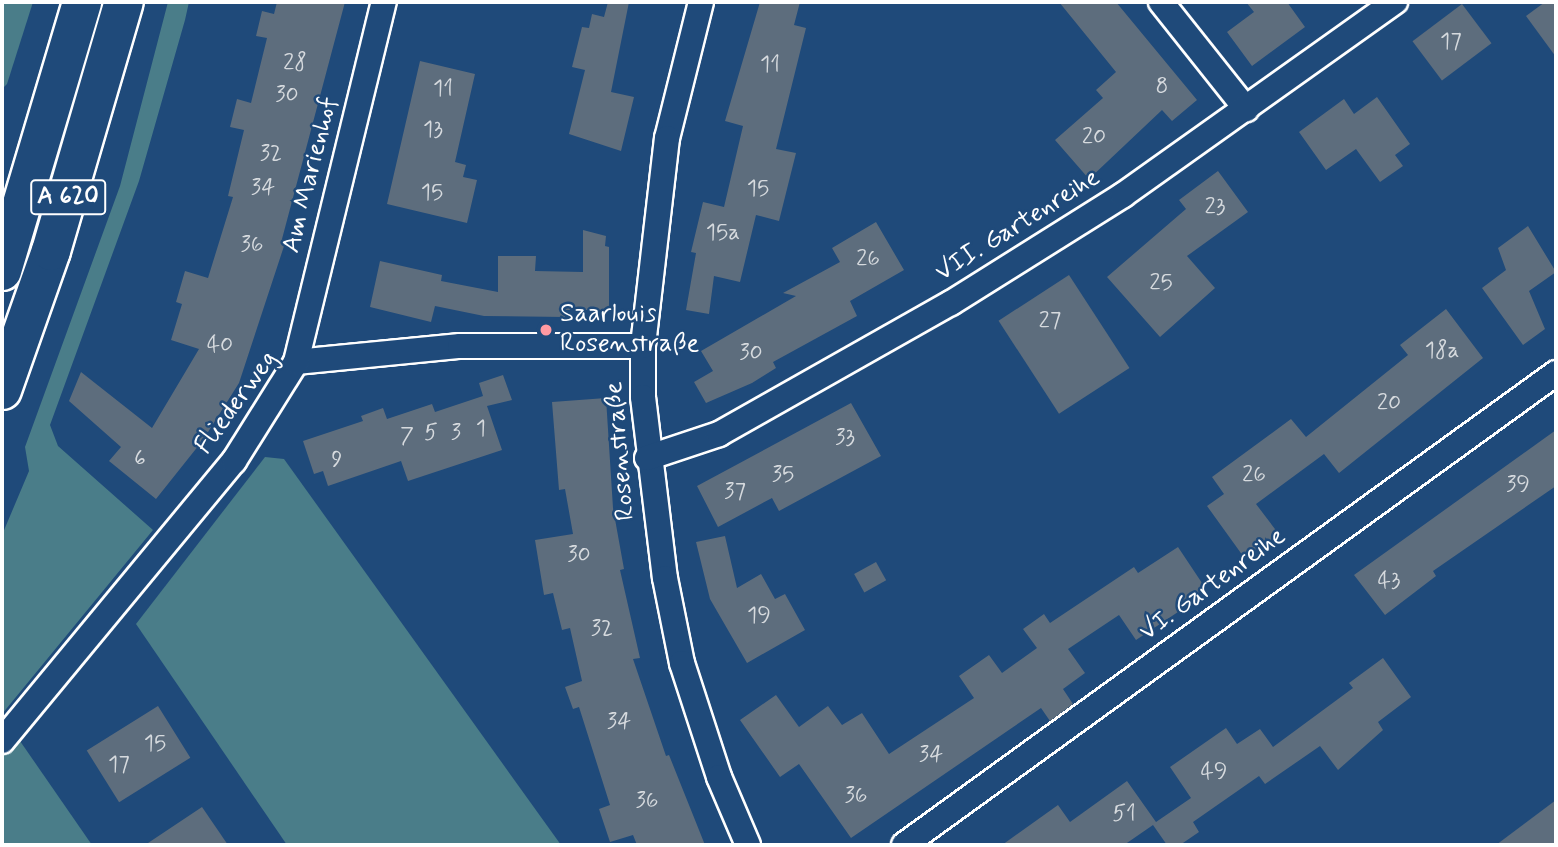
<!DOCTYPE html>
<meta charset="utf-8">
<style>
body{margin:0}
#map{position:relative;width:1558px;height:847px;overflow:hidden;background:#1f4a7a;font-family:Mynerve,sans-serif}
div>[style]{position:absolute}
[style*='--x']{left:calc(var(--x)*1px);top:calc(var(--y)*1px);width:calc(var(--w)*1px);rotate:calc(var(--a)*1deg)}
.green>*{inset:0;background:#4a7d89}
.building>*{inset:0;background:#5d6d7d;transform-origin:0 0}
.roads{filter:drop-shadow(2px 0 #fff) drop-shadow(-2px 0 #fff) drop-shadow(0 2px #fff) drop-shadow(0 -2px #fff)}
.minor>*{height:24px;margin:-12px;padding:0 12px;transform-origin:12px;border-radius:12px;background:#1f4a7a}
.motorway>*{height:38px;margin:-19px;padding:0 19px;transform-origin:19px;border-radius:19px;background:#1f4a7a}
.dots>*{width:19px;height:19px;translate:-50% -50%;box-sizing:border-box;border:4px solid #1f4a7a;border-radius:50%}
span{translate:-50% -50%;white-space:nowrap;text-align:center;line-height:1.15;-webkit-text-stroke:5px #1f4a7a;paint-order:stroke}
.number-label{font-size:23px;color:#d6dade}
.number-label span{-webkit-text-stroke-width:0}
.shield-label span{padding:2px 5px;background:#1f4a7a;border:2px solid;border-radius:5px;-webkit-text-stroke-width:0}
.shield-label{font-size:24px;color:#fff;font-weight:700}
.street-label{font-size:26px;color:#fff}
.poi-label{font-size:26px;color:#fff}
.left{translate:0 -50%;text-align:left}
.frame{position:absolute;inset:0;border:4px solid #fff;pointer-events:none}
</style>
<div id="map">
<div class="green">
<div style="clip-path:polygon(2px 2px,33px 2px,7px 84px,2px 89px)"></div>
<div style="clip-path:polygon(168px 2px,189px 2px,185px 20px,139px 181px,50px 425px,58px 446px,153px 530px,2px 714px,2px 535px,29px 471px,25px 447px,120px 186px)"></div>
<div style="clip-path:polygon(265px 457px,284px 459px,561px 845px,287px 845px,136px 624px)"></div>
<div style="clip-path:polygon(2px 715px,92px 845px,2px 845px)"></div>
</div>
<div class="building">
<div style="clip-path:polygon(277px 2px,345px 2px,282px 239px,286px 240px,239px 383px,203px 440px,156px 499px,109px 461px,121px 447px,69px 401px,81px 372px,152px 428px,199px 349px,171px 340px,182px 304px,176px 302px,185px 271px,208px 278px,233px 197px,228px 196px,244px 130px,230px 127px,237px 99px,251px 103px,267px 38px,256px 36px,262px 11px,274px 14px)"></div>
<div style="clip-path:polygon(608px 2px,629px 2px,611px 92px,634px 97px,621px 151px,569px 134px,585px 70px,572px 67px,582px 27px,589px 28px,592px 14px,604px 17px)"></div>
<div style="clip-path:polygon(760px 2px,800px 2px,794px 25px,806px 28px,776px 149px,796px 153px,779px 221px,756px 215px,740px 282px,714px 276px,709px 314px,686px 310px,696px 253px,691px 252px,703px 202px,724px 207px,743px 126px,725px 121px)"></div>
<div style="clip-path:polygon(1059px 2px,1116px 2px,1197px 100px,1172px 121px,1162px 110px,1089px 179px,1055px 140px,1103px 98px,1096px 90px,1116px 72px)"></div>
<div style="clip-path:polygon(1246px 2px,1287px 2px,1305px 27px,1252px 66px,1227px 32px,1254px 12px)"></div>
<div style="clip-path:polygon(1545px 2px,1556px 2px,1556px 57px,1526px 16px)"></div>
<div style="left:1462px;top:4px;width:49px;height:62px;rotate:53deg"></div>
<div style="clip-path:polygon(420px 61px,475px 74px,455px 162px,466px 165px,463px 177px,477px 180px,467px 223px,387px 204px)"></div>
<div style="clip-path:polygon(1377px 97px,1410px 144px,1395px 155px,1403px 166px,1380px 182px,1356px 149px,1326px 170px,1299px 132px,1344px 99px,1354px 114px)"></div>
<div style="clip-path:polygon(1218px 171px,1248px 212px,1187px 256px,1215px 288px,1160px 337px,1107px 277px,1186px 209px,1179px 200px)"></div>
<div style="clip-path:polygon(876px 222px,904px 270px,850px 301px,857px 316px,773px 362px,776px 368px,752px 383px,706px 403px,694px 382px,713px 371px,701px 351px,796px 296px,783px 293px,840px 262px,832px 248px)"></div>
<div style="clip-path:polygon(1528px 226px,1556px 272px,1529px 291px,1545px 329px,1523px 345px,1482px 288px,1506px 270px,1498px 248px)"></div>
<div style="clip-path:polygon(583px 230px,606px 236px,605px 246px,609px 247px,609px 310px,566px 310px,565px 317px,484px 316px,435px 306px,431px 322px,370px 307px,380px 261px,442px 275px,441px 281px,498px 292px,498px 256px,536px 256px,535px 271px,583px 272px)"></div>
<div style="left:1069px;top:275px;width:111px;height:84px;rotate:57deg"></div>
<div style="clip-path:polygon(1446px 309px,1483px 358px,1339px 473px,1324px 454px,1256px 504px,1281px 537px,1243px 556px,1207px 506px,1224px 494px,1212px 477px,1291px 419px,1306px 437px,1408px 355px,1400px 345px)"></div>
<div style="clip-path:polygon(503px 375px,512px 400px,487px 406px,502px 450px,408px 481px,401px 461px,328px 486px,323px 471px,314px 474px,303px 441px,363px 421px,361px 416px,383px 408px,387px 419px,432px 404px,435px 412px,483px 396px,479px 383px)"></div>
<div style="clip-path:polygon(606px 398px,613px 508px,624px 569px,620px 570px,640px 658px,633px 659px,666px 756px,669px 755px,705px 845px,637px 845px,633px 835px,610px 842px,599px 809px,610px 805px,579px 707px,573px 709px,565px 687px,582px 681px,570px 628px,562px 630px,553px 593px,544px 595px,535px 540px,573px 534px,565px 489px,559px 490px,552px 402px)"></div>
<div style="clip-path:polygon(851px 403px,881px 456px,779px 511px,772px 498px,718px 527px,697px 486px)"></div>
<div style="clip-path:polygon(1556px 430px,1556px 486px,1433px 571px,1436px 576px,1385px 615px,1354px 575px)"></div>
<div style="clip-path:polygon(725px 536px,737px 588px,761px 574px,775px 599px,785px 594px,805px 630px,747px 663px,710px 599px,696px 542px)"></div>
<div style="clip-path:polygon(1178px 547px,1208px 592px,1136px 640px,1119px 615px,1068px 649px,1085px 673px,1063px 689px,1073px 704px,1050px 721px,1041px 708px,851px 838px,799px 764px,780px 777px,740px 720px,776px 695px,799px 727px,828px 706px,842px 725px,862px 713px,889px 754px,974px 698px,959px 676px,989px 655px,1002px 673px,1037px 648px,1023px 629px,1044px 614px,1050px 623px,1134px 567px,1138px 573px)"></div>
<div style="left:876px;top:562px;width:21px;height:25px;rotate:61deg"></div>
<div style="clip-path:polygon(1383px 658px,1411px 697px,1378px 722px,1383px 730px,1338px 770px,1320px 746px,1265px 784px,1259px 776px,1193px 822px,1199px 832px,1180px 845px,1167px 845px,1153px 825px,1124px 845px,1002px 845px,1058px 805px,1070px 822px,1127px 781px,1156px 822px,1191px 798px,1170px 767px,1226px 728px,1237px 744px,1260px 729px,1273px 747px,1353px 688px,1349px 683px)"></div>
<div style="left:158px;top:706px;width:61px;height:84px;rotate:58deg"></div>
<div style="clip-path:polygon(1556px 800px,1556px 845px,1496px 845px)"></div>
<div style="clip-path:polygon(202px 807px,228px 845px,145px 845px)"></div>
</div>
<div class="roads">
<div class="minor">
<div style="--x:701;--y:2;--w:140;--a:104"></div>
<div style="--x:667;--y:138;--w:209;--a:96.6"></div>
<div style="--x:643;--y:346;--w:51;--a:90"></div>
<div style="--x:643;--y:397;--w:182;--a:83.1"></div>
<div style="--x:665;--y:578;--w:87;--a:78.7"></div>
<div style="--x:682;--y:663;--w:120;--a:72"></div>
<div style="--x:719;--y:777;--w:74;--a:66.9"></div>
<div style="--x:1161;--y:2;--w:137;--a:51.5"></div>
<div style="--x:296;--y:362;--w:165;--a:-5.6"></div>
<div style="--x:460;--y:346;--w:183;--a:0"></div>
<div style="--x:647;--y:458;--w:76;--a:-18.4"></div>
<div style="--x:719;--y:434;--w:266;--a:-29.5"></div>
<div style="--x:951;--y:303;--w:203;--a:-32.1"></div>
<div style="--x:1123;--y:195;--w:334;--a:-35.4"></div>
<div style="--x:2;--y:741;--w:364;--a:-50.4"></div>
<div style="--x:234;--y:461;--w:117;--a:-57.9"></div>
<div style="--x:296;--y:362;--w:371;--a:-76.3"></div>
<div style="--x:904;--y:845;--w:805;--a:-35.9"></div>
</div>
<div class="motorway">
<div style="--x:2;--y:271;--w:281;--a:-73.4"></div>
<div style="--x:2;--y:390;--w:147;--a:-70.6"></div>
<div style="--x:51;--y:251;--w:259;--a:-73.7"></div>
</div>
</div>
<div class="dots">
<div style="left:546px;top:330px;background:#ff9aa2"></div>
</div>
<div class="number-label">
<span style="left:1451px;top:42px">17</span>
<span style="left:295px;top:63px">28</span>
<span style="left:770px;top:65px">11</span>
<span style="left:1162px;top:87px">8</span>
<span style="left:443px;top:89px">11</span>
<span style="left:287px;top:95px">30</span>
<span style="left:433px;top:130px">13</span>
<span style="left:1094px;top:137px">20</span>
<span style="left:271px;top:154px">32</span>
<span style="left:263px;top:188px">34</span>
<span style="left:758px;top:189px">15</span>
<span style="left:432px;top:193px">15</span>
<span style="left:1215px;top:207px">23</span>
<span style="left:723px;top:233px">15a</span>
<span style="left:252px;top:245px">36</span>
<span style="left:868px;top:259px">26</span>
<span style="left:1161px;top:283px">25</span>
<span style="left:1050px;top:321px">27</span>
<span style="left:220px;top:345px">40</span>
<span style="left:1442px;top:351px">18a</span>
<span style="left:751px;top:353px">30</span>
<span style="left:1389px;top:403px">20</span>
<span style="left:481px;top:429px">1</span>
<span style="left:431px;top:433px">5</span>
<span style="left:456px;top:433px">3</span>
<span style="left:407px;top:437px">7</span>
<span style="left:845px;top:438px">33</span>
<span style="left:140px;top:459px">6</span>
<span style="left:337px;top:460px">9</span>
<span style="left:783px;top:475px">35</span>
<span style="left:1254px;top:475px">26</span>
<span style="left:1518px;top:485px">39</span>
<span style="left:735px;top:492px">37</span>
<span style="left:579px;top:555px">30</span>
<span style="left:1389px;top:581px">43</span>
<span style="left:759px;top:616px">19</span>
<span style="left:602px;top:629px">32</span>
<span style="left:619px;top:722px">34</span>
<span style="left:155px;top:744px">15</span>
<span style="left:931px;top:755px">34</span>
<span style="left:119px;top:765px">17</span>
<span style="left:1214px;top:772px">49</span>
<span style="left:856px;top:796px">36</span>
<span style="left:647px;top:801px">36</span>
<span style="left:1124px;top:814px">51</span>
</div>
<div class="shield-label">
<span style="left:68px;top:197px">A 620</span>
</div>
<div class="street-label">
<span style="left:311px;top:175px;rotate:-76deg">Am Marienhof</span>
<span style="left:1018px;top:226px;rotate:-32deg">VII. Gartenreihe</span>
<span style="left:237px;top:403px;rotate:-54deg">Fliederweg</span>
<span style="left:621px;top:451px;rotate:-95deg">Rosenstraße</span>
<span style="left:1213px;top:585px;rotate:-36deg">VI. Gartenreihe</span>
</div>
<div class="poi-label">
<span class="left" style="left:560px;top:330px">Saarlouis<br>Rosenstraße</span>
</div>
<div class="frame"></div>
</div>
